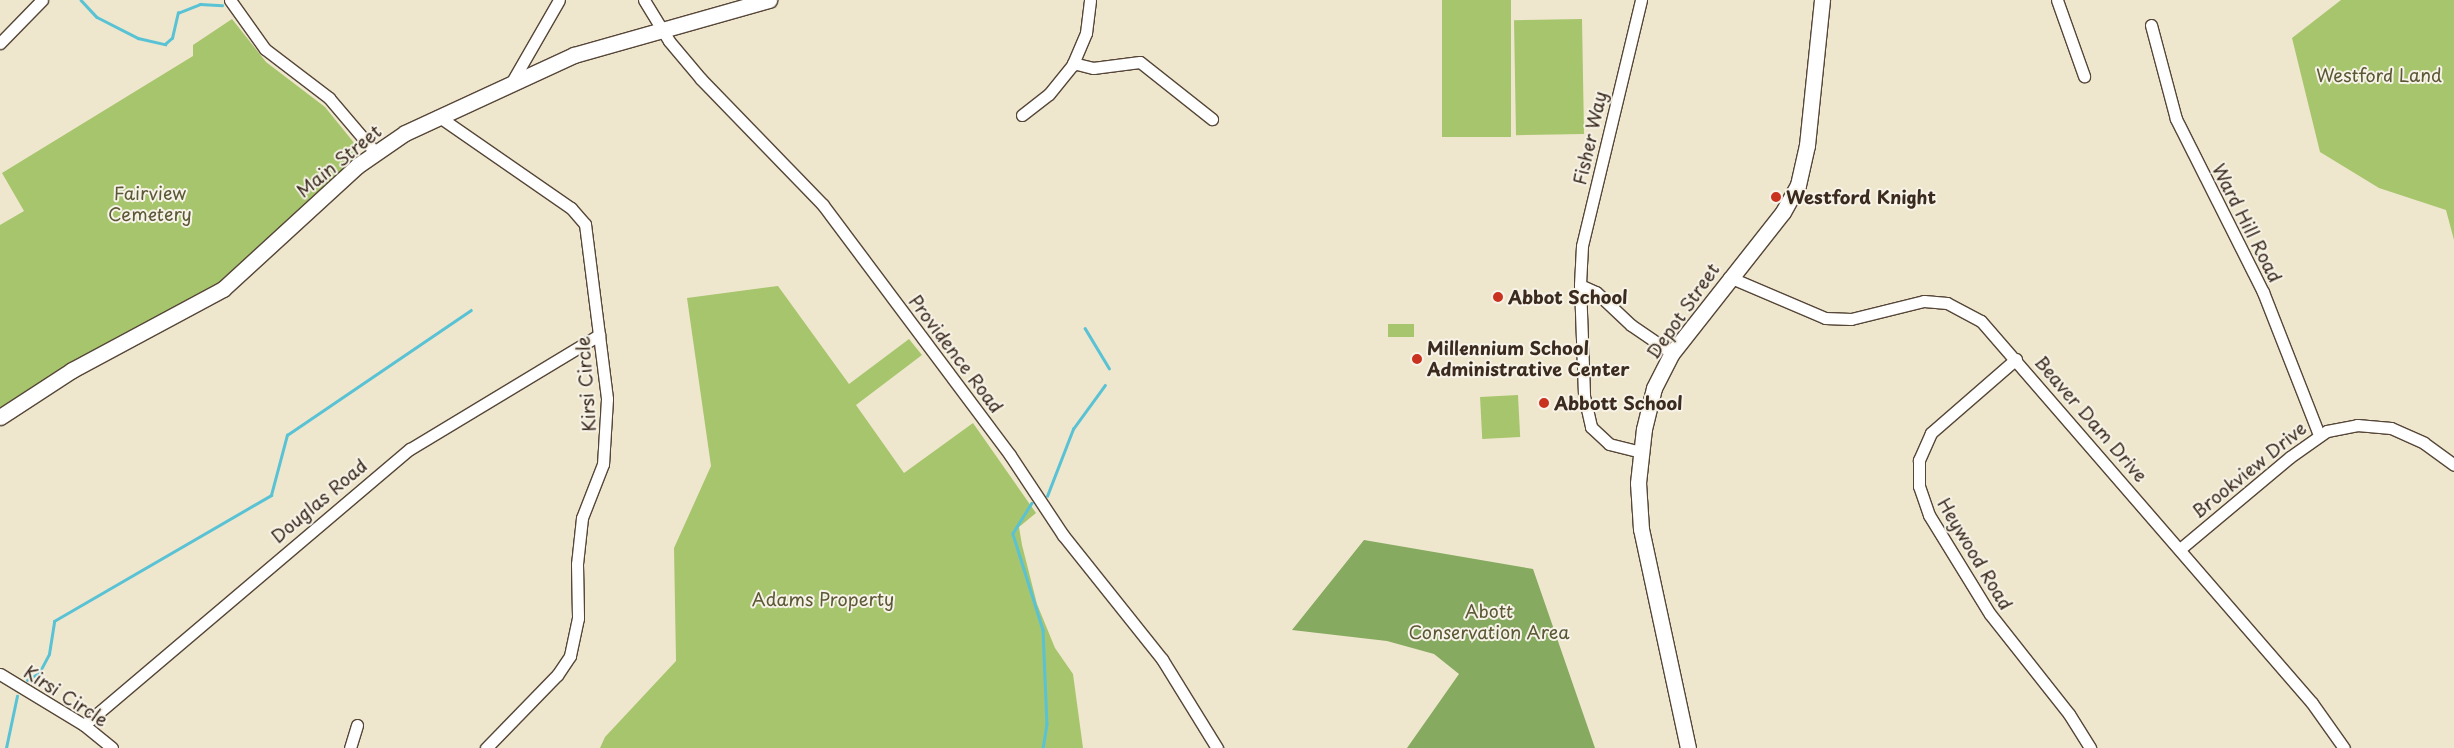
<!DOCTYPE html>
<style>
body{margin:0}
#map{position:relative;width:2454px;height:748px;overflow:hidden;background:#efe7cd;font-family:"Playpen Sans",sans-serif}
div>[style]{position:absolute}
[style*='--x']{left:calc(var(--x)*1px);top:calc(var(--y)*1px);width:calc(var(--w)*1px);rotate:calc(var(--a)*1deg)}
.green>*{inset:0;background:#a7c56d;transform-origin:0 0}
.forest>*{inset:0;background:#85aa60}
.stream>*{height:2.5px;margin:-1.25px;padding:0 1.25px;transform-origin:1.25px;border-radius:1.25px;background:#59c2d5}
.roads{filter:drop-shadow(1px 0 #564638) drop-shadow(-1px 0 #564638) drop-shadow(0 1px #564638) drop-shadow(0 -1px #564638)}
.minor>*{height:11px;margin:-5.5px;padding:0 5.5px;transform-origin:5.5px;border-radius:5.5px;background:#fff}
.major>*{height:15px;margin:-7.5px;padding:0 7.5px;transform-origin:7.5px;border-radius:7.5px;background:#fff}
.dots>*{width:14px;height:14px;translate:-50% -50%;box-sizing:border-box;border:2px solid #f7f3e8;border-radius:50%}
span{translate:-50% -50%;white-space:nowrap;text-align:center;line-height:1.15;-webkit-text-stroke:4px #f7f3e8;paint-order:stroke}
.park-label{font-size:18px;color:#5b5836}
.street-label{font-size:18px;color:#3b2a1e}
.poi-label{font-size:18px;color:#3b2a1e;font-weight:700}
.left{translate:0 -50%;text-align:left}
</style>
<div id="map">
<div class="green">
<div style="left:1442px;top:0;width:69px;height:137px"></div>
<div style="clip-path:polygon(2341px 0,2454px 0,2454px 240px,2446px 210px,2379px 188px,2320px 152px,2292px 38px)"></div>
<div style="clip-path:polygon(232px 19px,266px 62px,325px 107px,355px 144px,355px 158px,246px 264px,207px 293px,0 408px,0 225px,24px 211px,2px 173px,193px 56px,193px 45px)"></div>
<div style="left:1582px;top:19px;width:115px;height:68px;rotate:89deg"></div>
<div style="clip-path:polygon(778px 286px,849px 384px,909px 339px,922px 355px,856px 405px,904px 473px,973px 423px,1036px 513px,1019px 527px,1022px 545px,1037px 604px,1055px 648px,1073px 674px,1083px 748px,600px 748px,605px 737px,676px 661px,674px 548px,711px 466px,687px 298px)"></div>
<div style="left:1414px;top:324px;width:13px;height:26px;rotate:90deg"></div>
<div style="left:1518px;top:395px;width:42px;height:38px;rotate:87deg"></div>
</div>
<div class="forest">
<div style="clip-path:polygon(1364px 540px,1533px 569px,1595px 748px,1407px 748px,1459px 674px,1434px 654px,1387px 641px,1292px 630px)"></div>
</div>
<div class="stream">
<div style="--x:81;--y:0;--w:23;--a:47"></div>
<div style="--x:97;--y:17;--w:46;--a:27.1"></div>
<div style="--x:138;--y:38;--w:28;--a:13"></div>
<div style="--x:165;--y:44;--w:9;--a:-41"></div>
<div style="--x:172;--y:38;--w:26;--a:-77"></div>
<div style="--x:178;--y:13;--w:24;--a:-22"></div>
<div style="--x:200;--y:4;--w:22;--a:3"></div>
<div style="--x:1085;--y:328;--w:47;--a:59"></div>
<div style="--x:1047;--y:496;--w:72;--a:-68.8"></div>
<div style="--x:1073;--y:429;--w:54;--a:-54"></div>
<div style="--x:1032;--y:503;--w:36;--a:122"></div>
<div style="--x:1013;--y:534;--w:101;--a:72.6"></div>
<div style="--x:1043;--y:630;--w:94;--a:87.6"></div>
<div style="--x:1047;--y:724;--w:24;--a:99"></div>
<div style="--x:27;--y:680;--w:14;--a:-30"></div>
<div style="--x:39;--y:673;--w:21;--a:-62"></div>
<div style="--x:49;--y:654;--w:33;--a:-81"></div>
<div style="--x:54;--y:621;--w:251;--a:-30.1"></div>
<div style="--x:271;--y:495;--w:62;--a:-75.1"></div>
<div style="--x:287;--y:435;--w:222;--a:-34.2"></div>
<div style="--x:6;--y:748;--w:53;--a:-78.1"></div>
</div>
<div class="roads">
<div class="minor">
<div style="--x:230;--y:0;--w:60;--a:54.5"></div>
<div style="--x:265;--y:49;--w:81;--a:37.4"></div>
<div style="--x:329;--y:98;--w:71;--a:49.6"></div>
<div style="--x:644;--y:0;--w:48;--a:58.6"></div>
<div style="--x:669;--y:41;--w:50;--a:49.9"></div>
<div style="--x:701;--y:79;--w:175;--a:45.9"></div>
<div style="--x:823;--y:205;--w:312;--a:53.2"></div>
<div style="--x:1010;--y:455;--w:96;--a:56.5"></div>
<div style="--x:1063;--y:535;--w:159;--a:51.4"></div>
<div style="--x:1162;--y:659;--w:105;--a:58.3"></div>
<div style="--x:1641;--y:0;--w:253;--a:103.5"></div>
<div style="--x:1582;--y:246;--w:39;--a:93"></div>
<div style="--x:1580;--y:285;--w:17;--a:24"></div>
<div style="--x:1596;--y:292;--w:48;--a:43.3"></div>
<div style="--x:1631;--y:325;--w:50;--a:34.3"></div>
<div style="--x:2057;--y:0;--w:81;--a:70.4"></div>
<div style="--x:2151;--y:25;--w:97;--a:75.1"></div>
<div style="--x:2176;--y:119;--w:194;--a:63.3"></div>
<div style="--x:2263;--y:292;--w:154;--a:68.6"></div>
<div style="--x:0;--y:43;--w:60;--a:-45.7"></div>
<div style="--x:1073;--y:63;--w:21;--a:14"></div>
<div style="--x:1093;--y:68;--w:47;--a:-7.3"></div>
<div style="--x:1140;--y:62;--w:92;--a:38.4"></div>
<div style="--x:513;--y:80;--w:92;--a:-60.1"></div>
<div style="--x:1022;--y:115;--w:34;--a:-38"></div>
<div style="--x:1049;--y:94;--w:36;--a:-51"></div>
<div style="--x:1072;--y:66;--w:36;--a:-67"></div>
<div style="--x:1086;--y:33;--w:33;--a:-83"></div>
<div style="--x:438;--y:116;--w:162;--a:34.7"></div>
<div style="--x:571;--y:208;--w:21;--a:49"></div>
<div style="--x:585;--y:224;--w:176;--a:82.8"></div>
<div style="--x:607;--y:399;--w:65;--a:93.5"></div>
<div style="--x:603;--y:464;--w:58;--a:111.3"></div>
<div style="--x:582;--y:518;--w:46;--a:96.2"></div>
<div style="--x:577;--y:564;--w:54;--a:88.9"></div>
<div style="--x:578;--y:618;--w:39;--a:102"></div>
<div style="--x:570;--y:656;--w:23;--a:124"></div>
<div style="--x:557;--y:675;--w:102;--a:134.2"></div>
<div style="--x:1729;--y:277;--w:104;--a:23.1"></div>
<div style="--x:1825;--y:318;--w:26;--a:2"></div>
<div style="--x:1851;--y:319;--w:75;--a:-13.9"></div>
<div style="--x:1924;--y:301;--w:23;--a:5"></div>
<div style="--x:1947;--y:303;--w:38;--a:28"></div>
<div style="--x:1981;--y:321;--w:505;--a:49.09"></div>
<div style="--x:2312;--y:703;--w:55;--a:54.6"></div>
<div style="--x:1580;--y:285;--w:111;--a:87.9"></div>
<div style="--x:1584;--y:396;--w:32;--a:77"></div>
<div style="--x:1591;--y:427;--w:25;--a:43"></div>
<div style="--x:1609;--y:444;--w:32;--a:14"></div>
<div style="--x:2016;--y:359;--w:113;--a:139"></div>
<div style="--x:1931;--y:433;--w:30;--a:114"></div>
<div style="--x:1919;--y:460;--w:26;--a:90"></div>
<div style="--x:1919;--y:486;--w:31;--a:71"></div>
<div style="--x:1929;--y:515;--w:116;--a:58.4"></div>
<div style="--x:1990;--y:614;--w:127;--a:51.7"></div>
<div style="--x:2069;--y:714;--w:40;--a:58"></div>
<div style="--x:2180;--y:549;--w:143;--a:-39.9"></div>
<div style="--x:2290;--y:457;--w:45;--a:-35.1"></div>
<div style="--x:2327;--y:431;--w:31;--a:-11"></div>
<div style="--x:2357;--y:425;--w:34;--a:5"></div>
<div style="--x:2391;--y:428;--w:36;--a:24"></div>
<div style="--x:2424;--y:443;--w:37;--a:36"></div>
<div style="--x:0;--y:674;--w:98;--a:31.3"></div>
<div style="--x:84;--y:725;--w:36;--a:39"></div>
<div style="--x:84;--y:725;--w:427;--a:-40.3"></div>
<div style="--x:410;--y:449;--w:221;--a:-31.1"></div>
<div style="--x:350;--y:748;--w:24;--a:-73"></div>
</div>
<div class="major">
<div style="--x:0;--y:417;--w:86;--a:-33.1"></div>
<div style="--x:72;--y:370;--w:171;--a:-28.2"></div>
<div style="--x:223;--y:289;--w:182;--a:-42.5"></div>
<div style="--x:357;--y:166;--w:58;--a:-34.5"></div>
<div style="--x:405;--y:133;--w:186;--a:-24.8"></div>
<div style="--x:574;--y:55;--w:203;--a:-15.8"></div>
<div style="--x:1688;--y:748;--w:224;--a:-102.1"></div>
<div style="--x:1641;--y:529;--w:46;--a:-93.7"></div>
<div style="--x:1638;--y:483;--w:54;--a:-83.7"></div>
<div style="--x:1644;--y:429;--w:42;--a:-76.3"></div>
<div style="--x:1654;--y:388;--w:39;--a:-63"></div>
<div style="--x:1672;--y:353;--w:179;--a:-51.8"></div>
<div style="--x:1783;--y:212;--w:31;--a:-61"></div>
<div style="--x:1798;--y:185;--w:41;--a:-77.3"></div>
<div style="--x:1807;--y:145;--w:146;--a:-84.1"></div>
</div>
</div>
<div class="dots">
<div style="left:1776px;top:197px;background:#c8321e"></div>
<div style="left:1498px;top:297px;background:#c8321e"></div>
<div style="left:1417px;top:359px;background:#c8321e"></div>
<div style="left:1544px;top:403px;background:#c8321e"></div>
</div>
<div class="park-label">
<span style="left:2379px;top:75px">Westford Land</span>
<span style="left:150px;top:204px">Fairview<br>Cemetery</span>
<span style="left:823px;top:599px">Adams Property</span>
<span style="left:1489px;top:622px">Abott<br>Conservation Area</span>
</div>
<div class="street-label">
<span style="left:1590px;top:138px;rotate:-77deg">Fisher Way</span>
<span style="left:339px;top:161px;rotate:-39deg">Main Street</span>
<span style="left:2247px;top:223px;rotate:63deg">Ward Hill Road</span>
<span style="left:1683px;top:311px;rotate:-55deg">Depot Street</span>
<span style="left:956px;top:354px;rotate:53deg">Providence Road</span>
<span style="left:586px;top:384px;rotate:-94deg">Kirsi Circle</span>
<span style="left:2091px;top:419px;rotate:49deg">Beaver Dam Drive</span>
<span style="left:2249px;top:470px;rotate:-39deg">Brookview Drive</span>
<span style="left:319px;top:501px;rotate:-40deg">Douglas Road</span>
<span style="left:1975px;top:554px;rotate:59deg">Heywood Road</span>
<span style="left:66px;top:696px;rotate:33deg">Kirsi Circle</span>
</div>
<div class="poi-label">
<span class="left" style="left:1786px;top:197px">Westford Knight</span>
<span class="left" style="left:1508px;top:297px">Abbot School</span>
<span class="left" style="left:1427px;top:359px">Millennium School<br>Administrative Center</span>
<span class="left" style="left:1554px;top:403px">Abbott School</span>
</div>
</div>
